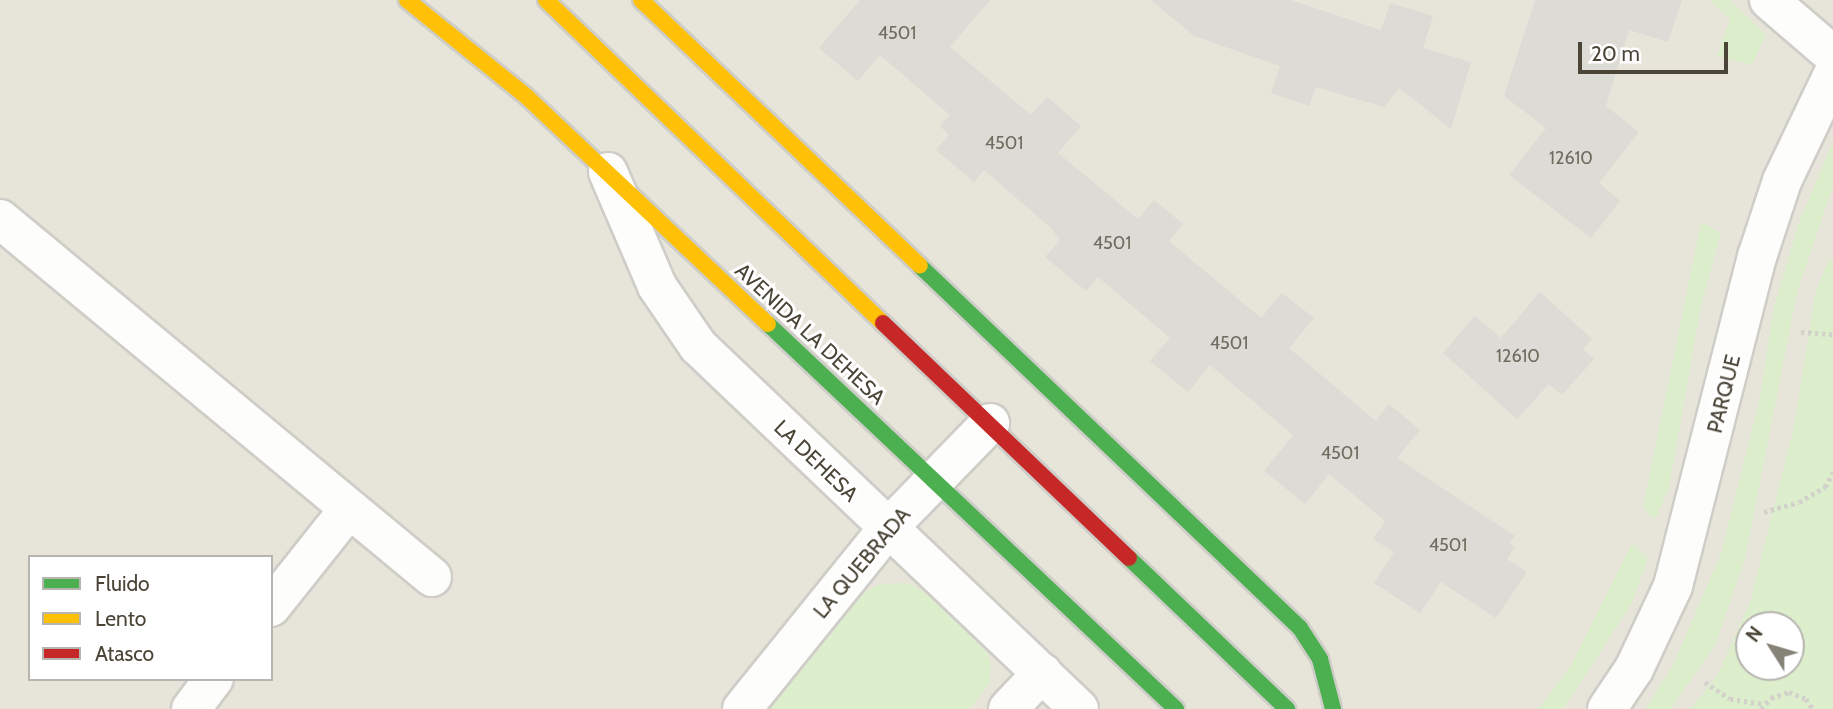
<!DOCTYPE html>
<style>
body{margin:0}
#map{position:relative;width:1833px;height:709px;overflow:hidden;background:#f2f2ed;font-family:Cabin,sans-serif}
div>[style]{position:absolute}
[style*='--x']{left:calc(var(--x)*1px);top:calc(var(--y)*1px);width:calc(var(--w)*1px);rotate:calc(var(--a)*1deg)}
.residential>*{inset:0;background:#e7e4da}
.green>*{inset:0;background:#ddeecd}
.building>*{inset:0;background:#dcdbd5}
.path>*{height:4.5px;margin-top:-2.25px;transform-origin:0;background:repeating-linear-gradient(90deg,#d2d2cb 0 3.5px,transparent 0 7px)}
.roads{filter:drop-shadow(2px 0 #cecdc7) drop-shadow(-2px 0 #cecdc7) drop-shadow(0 2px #cecdc7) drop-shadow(0 -2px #cecdc7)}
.street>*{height:38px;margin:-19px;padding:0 19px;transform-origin:19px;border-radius:19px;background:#fdfdfc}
.fast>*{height:16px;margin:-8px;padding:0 8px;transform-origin:8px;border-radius:8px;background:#4caf50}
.slow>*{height:16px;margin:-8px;padding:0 8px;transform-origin:8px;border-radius:8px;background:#ffc107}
.jam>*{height:16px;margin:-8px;padding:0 8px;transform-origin:8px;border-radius:8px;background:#c62828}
span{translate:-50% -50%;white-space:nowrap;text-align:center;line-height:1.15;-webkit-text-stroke:6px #fff;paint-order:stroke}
.number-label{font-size:18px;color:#6f6b5f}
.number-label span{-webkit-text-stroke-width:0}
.street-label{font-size:21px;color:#4a4537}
.legend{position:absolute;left:28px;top:555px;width:245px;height:126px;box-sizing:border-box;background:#fff;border:2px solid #b7b5af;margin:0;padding:9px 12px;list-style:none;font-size:21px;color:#4a4537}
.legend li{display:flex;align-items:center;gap:14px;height:35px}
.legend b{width:35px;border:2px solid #b7b5af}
.north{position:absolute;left:1735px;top:611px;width:70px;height:70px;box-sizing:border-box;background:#fff;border:2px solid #b7b5af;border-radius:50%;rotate:307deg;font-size:19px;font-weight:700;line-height:28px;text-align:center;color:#4a4537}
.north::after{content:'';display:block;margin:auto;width:24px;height:32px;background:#858277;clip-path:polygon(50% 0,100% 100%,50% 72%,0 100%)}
.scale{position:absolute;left:1578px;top:42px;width:150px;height:32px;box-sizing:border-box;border:4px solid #4a4537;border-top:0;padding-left:9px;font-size:21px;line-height:24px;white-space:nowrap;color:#4a4537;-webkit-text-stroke:5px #fff;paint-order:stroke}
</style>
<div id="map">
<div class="residential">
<div style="clip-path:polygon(evenodd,0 0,1833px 0,1833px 709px,0 709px,0 0,30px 557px,271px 557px,271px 679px,30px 679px,30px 557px,0 0,1749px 625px,1791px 625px,1791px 667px,1749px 667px,1749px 625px)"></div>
</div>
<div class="green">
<div style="clip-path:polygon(1710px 0,1729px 0,1766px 35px,1752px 65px,1717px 56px,1730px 19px)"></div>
<div style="clip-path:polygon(1833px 141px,1833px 186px,1797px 293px,1745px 559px,1716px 643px,1671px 709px,1645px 709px,1672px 667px,1721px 553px,1760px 397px,1773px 311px,1798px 225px)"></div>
<div style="clip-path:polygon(1701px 222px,1721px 233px,1701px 306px,1669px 488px,1655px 520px,1643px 507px)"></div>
<div style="clip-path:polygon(evenodd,1829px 258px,1833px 262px,1833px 709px,1691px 709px,1717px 676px,1750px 602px,1794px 426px,1815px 294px,1829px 258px,1749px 625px,1791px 625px,1791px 667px,1749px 667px,1749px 625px)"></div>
<div style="clip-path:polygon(1632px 543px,1648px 559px,1631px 605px,1563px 709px,1539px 709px,1571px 665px)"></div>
<div style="clip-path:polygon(906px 583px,922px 590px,986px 651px,991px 664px,989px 684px,970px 709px,770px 709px,865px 592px,880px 584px)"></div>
</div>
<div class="building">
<div style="clip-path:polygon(860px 0,990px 0,950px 47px,1031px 115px,1047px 97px,1081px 126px,1058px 153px,1138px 219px,1154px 200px,1183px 224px,1169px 241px,1261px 318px,1282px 293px,1314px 318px,1289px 348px,1376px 421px,1389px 404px,1420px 430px,1397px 458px,1515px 536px,1509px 543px,1515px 547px,1507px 559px,1527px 572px,1496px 618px,1441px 582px,1420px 613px,1374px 583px,1394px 552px,1373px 539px,1385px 521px,1329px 474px,1305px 504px,1264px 471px,1293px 435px,1210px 365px,1188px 392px,1150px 361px,1170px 338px,1098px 277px,1086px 291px,1045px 257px,1060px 240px,1051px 228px,984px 170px,974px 182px,936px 150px,949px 135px,940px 126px,950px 115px,880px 55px,858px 81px,819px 48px)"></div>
<div style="clip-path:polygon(1151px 0,1291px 0,1381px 30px,1390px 3px,1433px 16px,1423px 48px,1471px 62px,1451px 129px,1399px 88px,1384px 107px,1316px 87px,1309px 106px,1271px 93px,1280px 66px,1194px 36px)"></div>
<div style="clip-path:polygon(1535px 0,1682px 0,1668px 42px,1629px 30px,1606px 106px,1639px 132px,1599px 183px,1620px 201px,1591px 238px,1509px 175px,1546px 128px,1504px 96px)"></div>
<div style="clip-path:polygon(1540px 292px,1592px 339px,1583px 349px,1594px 359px,1562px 395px,1549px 384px,1517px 419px,1443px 353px,1475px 316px,1501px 338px)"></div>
</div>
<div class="path">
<div style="--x:1801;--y:332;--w:32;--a:4"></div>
<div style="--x:1764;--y:512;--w:36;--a:-16"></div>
<div style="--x:1799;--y:502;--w:30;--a:-30"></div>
<div style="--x:1825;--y:487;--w:17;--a:-62"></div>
<div style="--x:1705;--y:682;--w:30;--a:34"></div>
<div style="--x:1730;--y:699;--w:34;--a:8"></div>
<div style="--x:1761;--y:709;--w:15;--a:-48"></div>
<div style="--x:1771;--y:698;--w:19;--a:-18"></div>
<div style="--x:1789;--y:692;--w:18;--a:22"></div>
<div style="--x:1806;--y:699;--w:12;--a:55"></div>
</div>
<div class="roads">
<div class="street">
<div style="--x:1769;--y:0;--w:84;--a:40.7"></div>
<div style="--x:608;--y:172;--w:124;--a:66.7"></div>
<div style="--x:657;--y:286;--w:73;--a:55.7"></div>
<div style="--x:698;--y:346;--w:526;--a:43.61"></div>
<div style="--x:0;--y:219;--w:561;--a:39.65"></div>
<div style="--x:271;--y:607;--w:125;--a:-51.5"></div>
<div style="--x:191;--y:709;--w:38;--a:-53"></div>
<div style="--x:742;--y:709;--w:231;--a:-51.1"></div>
<div style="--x:887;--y:529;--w:148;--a:-45.8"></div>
<div style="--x:1008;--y:709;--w:50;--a:-46.6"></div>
<div style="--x:1607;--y:709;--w:48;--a:-56"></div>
<div style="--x:1634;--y:669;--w:92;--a:-64.8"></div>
<div style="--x:1673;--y:586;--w:340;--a:-75.7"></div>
<div style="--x:1757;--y:257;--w:80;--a:-71.8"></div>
<div style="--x:1782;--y:181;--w:119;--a:-64.5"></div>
</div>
<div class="fast">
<div style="--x:920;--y:266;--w:525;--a:43.61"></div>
<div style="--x:1300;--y:628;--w:37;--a:57"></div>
<div style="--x:1320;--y:659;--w:52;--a:75.4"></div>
<div style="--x:768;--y:324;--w:561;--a:43.34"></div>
<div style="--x:1129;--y:558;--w:219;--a:43.7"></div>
</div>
<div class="slow">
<div style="--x:407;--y:0;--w:154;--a:38.9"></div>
<div style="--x:527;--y:97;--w:331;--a:43.3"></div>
<div style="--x:546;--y:0;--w:467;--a:43.8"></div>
<div style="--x:641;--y:0;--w:385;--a:43.6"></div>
</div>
<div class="jam">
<div style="--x:883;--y:323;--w:340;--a:43.7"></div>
</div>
</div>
<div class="number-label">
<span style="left:897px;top:33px">4501</span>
<span style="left:1004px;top:143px">4501</span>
<span style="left:1571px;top:158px">12610</span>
<span style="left:1112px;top:243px">4501</span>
<span style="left:1229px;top:343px">4501</span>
<span style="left:1518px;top:356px">12610</span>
<span style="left:1340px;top:453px">4501</span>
<span style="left:1448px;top:545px">4501</span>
</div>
<div class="street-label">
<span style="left:810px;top:334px;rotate:43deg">AVENIDA LA DEHESA</span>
<span style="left:1724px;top:394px;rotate:-76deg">PARQUE</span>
<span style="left:816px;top:461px;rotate:44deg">LA DEHESA</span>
<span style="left:862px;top:563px;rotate:-50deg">LA QUEBRADA</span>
</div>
<ul class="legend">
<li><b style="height:9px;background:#4caf50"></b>Fluido</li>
<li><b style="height:9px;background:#ffc107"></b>Lento</li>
<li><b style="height:9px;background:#c62828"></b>Atasco</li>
</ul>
<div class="north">N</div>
<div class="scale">20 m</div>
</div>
